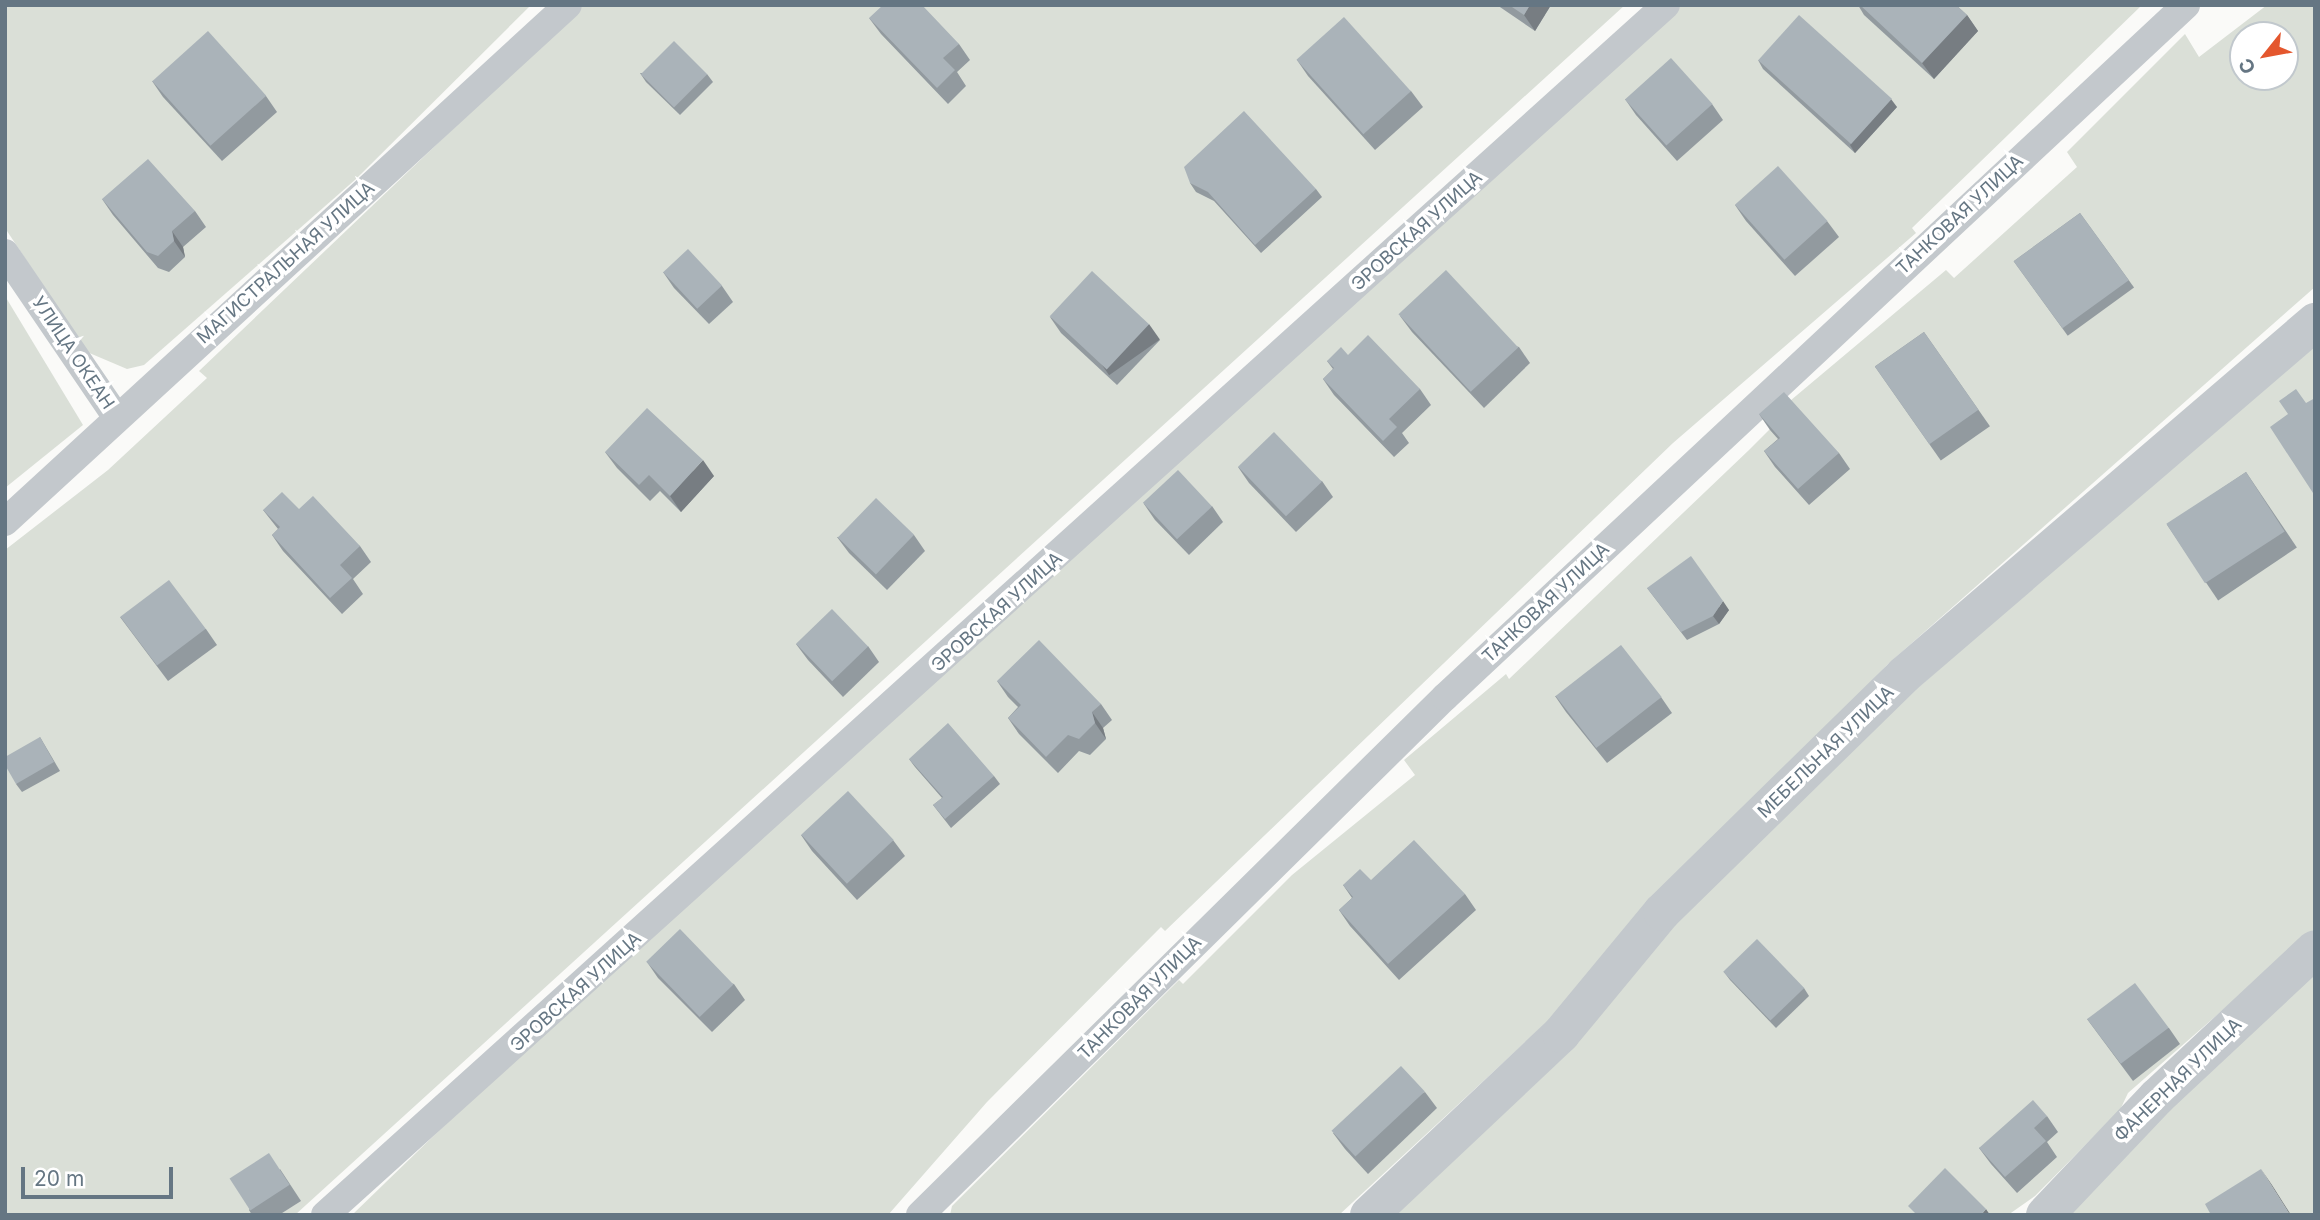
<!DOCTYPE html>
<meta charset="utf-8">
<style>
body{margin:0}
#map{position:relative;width:2320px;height:1220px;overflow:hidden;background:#fafaf8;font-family:Inter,sans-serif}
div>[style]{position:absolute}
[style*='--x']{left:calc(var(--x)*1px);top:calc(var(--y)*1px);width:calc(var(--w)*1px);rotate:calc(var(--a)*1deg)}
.green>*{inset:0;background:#dadfd7}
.lane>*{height:28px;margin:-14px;padding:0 14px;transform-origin:14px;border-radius:14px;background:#c3c8cc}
.street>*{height:38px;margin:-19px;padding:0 19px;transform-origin:19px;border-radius:19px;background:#c3c8cc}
.wall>*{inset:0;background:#929a9f;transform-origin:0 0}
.shaded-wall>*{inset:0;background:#777d82;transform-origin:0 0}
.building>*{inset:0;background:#aab3b9;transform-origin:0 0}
span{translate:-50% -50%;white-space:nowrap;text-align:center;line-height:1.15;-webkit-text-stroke:7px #fff;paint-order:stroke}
.street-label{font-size:18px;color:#657683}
.frame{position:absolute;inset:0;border:7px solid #657683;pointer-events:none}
.north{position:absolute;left:2229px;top:21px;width:70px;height:70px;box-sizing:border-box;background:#fff;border:2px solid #c1c8cd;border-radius:50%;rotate:239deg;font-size:19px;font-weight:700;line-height:28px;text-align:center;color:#657683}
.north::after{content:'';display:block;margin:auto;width:24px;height:32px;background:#e4572e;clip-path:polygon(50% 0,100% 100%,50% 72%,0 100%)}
.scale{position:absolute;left:21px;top:1167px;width:152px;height:32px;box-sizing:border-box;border:4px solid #657683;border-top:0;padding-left:9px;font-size:21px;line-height:24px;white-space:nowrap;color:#657683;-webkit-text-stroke:5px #fff;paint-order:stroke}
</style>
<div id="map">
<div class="green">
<div style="clip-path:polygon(5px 5px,531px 5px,356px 179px,144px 365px,127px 369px,87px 352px,5px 228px)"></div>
<div style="clip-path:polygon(583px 5px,1625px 5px,295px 1215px,5px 1215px,5px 550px,108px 470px,207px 378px,199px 371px)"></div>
<div style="clip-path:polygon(1681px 5px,2142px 5px,1912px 228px,1916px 233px,1673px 443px,1165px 931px,1161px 927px,987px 1102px,888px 1215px,352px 1215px,484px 1087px)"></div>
<div style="clip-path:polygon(evenodd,2267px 5px,2315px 5px,2315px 287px,1887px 665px,1560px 1010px,1339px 1215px,950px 1215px,952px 1206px,1179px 980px,1183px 984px,1292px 875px,1415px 775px,1404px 760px,1506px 674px,1509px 679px,1749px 450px,1771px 428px,1771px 417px,1946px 270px,1954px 278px,2077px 167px,2067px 152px,2185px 34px,2199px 57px,2267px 5px,2243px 35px,2285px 35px,2285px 77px,2243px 77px,2243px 35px)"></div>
<div style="clip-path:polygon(5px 296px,83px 425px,5px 488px)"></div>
<div style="clip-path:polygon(2315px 337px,2315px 929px,2128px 1093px,2120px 1110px,2035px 1196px,2008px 1215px,1394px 1215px,1773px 816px)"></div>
<div style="clip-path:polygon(2315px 966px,2315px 1215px,2068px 1215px,2147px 1132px)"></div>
</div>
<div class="lane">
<div style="--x:5;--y:253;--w:199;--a:55.8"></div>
<div style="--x:5;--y:522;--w:764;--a:-42.56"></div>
<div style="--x:325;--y:1215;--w:1806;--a:-42.06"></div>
<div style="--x:920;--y:1215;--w:738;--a:-44.62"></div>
<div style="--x:1445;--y:697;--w:1014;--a:-43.04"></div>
</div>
<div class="street">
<div style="--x:1369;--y:1215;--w:264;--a:-43.3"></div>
<div style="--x:1561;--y:1034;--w:158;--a:-50.4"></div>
<div style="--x:1662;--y:912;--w:339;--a:-44.4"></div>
<div style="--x:1904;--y:675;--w:542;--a:-40.66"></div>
<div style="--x:2045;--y:1215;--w:163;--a:-46.5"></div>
<div style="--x:2157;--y:1097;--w:216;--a:-43.1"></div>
</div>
<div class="wall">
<div style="clip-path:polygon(1497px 5px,1551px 5px,1535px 31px)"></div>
<div style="clip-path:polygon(1858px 5px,1956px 5px,1967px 15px,1978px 31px,1934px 79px,1864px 15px)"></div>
<div style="clip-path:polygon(869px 18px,959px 44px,970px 60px,957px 72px,966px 86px,948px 104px,881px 34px)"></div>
<div style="clip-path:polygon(1297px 60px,1411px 91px,1423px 107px,1375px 150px,1308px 76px)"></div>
<div style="clip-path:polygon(1758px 60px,1897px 107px,1855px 153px,1763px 69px)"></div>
<div style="clip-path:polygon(640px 73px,707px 74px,713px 82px,680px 115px,646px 82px)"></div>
<div style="clip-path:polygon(152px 81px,266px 96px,277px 112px,222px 161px,163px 97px)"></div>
<div style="clip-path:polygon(1625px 99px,1712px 104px,1723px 120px,1677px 161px,1636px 115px)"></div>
<div style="clip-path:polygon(1190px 183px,1316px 189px,1322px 197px,1261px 253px,1214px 201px,1196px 192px)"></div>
<div style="clip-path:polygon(102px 199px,195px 211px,206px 227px,183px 247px,185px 257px,169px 272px,158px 268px,113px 215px)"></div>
<div style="clip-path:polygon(1735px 205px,1827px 221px,1839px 237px,1795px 276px,1746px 221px)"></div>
<div style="left:2080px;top:213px;width:92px;height:82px;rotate:54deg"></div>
<div style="clip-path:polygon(663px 272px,722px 286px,733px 302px,709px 324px,674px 288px)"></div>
<div style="clip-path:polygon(1400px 316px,1519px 347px,1530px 363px,1484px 408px,1412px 332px)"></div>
<div style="clip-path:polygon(1050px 317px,1160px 340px,1117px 385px,1061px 333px)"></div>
<div style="left:1924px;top:332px;width:115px;height:60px;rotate:55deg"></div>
<div style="clip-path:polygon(1348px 355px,1420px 389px,1431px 405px,1402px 433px,1409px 443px,1394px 457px,1334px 395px,1323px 379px,1333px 369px,1327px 361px)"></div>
<div style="clip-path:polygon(1759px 414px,1839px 453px,1850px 469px,1809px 505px,1775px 467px,1764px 451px,1778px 439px,1770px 430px)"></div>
<div style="clip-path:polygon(605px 452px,714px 476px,681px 512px,660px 491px,650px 501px,617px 468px)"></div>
<div style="clip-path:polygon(1238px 467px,1322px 481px,1333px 497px,1296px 532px,1249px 483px)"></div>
<div style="left:2246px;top:472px;width:91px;height:95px;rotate:56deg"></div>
<div style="clip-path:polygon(1144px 504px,1212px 506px,1223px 522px,1189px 555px,1155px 520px)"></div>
<div style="clip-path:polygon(299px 509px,360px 546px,371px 562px,353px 579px,363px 594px,342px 614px,283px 551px,272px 535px,278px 529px,263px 510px)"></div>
<div style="clip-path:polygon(914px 535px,925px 551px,887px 590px,849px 553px,837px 537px)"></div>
<div style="clip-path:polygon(1647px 588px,1729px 610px,1719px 624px,1687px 640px)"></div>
<div style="clip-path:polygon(120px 617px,206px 629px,217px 645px,168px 681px)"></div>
<div style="clip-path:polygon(796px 644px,868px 646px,879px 662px,843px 697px,808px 660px)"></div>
<div style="clip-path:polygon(997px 681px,1101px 704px,1112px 720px,1103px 728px,1106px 739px,1090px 755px,1079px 751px,1058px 773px,1019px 734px,1008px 718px,1018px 707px,1008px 697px)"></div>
<div style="clip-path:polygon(1555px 696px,1661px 697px,1672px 713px,1607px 763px,1566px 712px)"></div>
<div style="clip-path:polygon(40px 737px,60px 771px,22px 792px,16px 784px)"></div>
<div style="clip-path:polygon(909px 759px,994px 776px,1000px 784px,951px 828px,933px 805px,942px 798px,915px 767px)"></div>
<div style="clip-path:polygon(801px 835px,893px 840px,905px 856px,857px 900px,812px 851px)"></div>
<div style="clip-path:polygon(1371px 880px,1465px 894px,1476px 910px,1399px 980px,1350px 926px,1339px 910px,1352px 898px,1343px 885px)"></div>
<div style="clip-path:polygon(647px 962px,734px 984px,745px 1000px,712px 1032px,658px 978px)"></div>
<div style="clip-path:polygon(1724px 972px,1804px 988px,1809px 996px,1776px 1028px,1730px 980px)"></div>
<div style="clip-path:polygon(2087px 1019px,2169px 1028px,2180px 1044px,2133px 1081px)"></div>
<div style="clip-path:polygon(1425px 1092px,1437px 1108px,1368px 1174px,1345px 1149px,1333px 1133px)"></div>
<div style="clip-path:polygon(2047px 1116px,2058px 1132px,2047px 1142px,2057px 1157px,2017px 1193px,1991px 1164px,1979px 1148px)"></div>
<div style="clip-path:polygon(280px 1169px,301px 1201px,279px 1215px,252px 1215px,249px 1210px)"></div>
</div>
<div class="shaded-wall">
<div style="clip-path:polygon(1530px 5px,1551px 5px,1535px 31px,1524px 15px)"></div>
<div style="clip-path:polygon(1967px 15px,1978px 31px,1934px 79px,1922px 63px)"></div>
<div style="clip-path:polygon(1891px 99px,1897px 107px,1855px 153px,1850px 145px)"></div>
<div style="clip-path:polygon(172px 231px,183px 247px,185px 257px,174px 241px)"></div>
<div style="left:1149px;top:324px;width:19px;height:62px;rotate:55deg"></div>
<div style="clip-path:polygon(703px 460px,714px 476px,681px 512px,670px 496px)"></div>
<div style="clip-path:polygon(1723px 601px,1729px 610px,1719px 624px,1713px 616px)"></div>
<div style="clip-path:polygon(1092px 712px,1103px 728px,1106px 739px,1095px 723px)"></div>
<div style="clip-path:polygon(2261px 1169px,2272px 1185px,2291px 1215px,2290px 1215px)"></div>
<div style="clip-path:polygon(1986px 1209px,1990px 1215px,1981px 1215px)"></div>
</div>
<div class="building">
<div style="clip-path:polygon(883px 5px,922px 5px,959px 44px,943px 58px,955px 70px,937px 88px,869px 18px)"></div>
<div style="clip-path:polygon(1509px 5px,1530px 5px,1524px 15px)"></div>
<div style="clip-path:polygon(1860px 5px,1956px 5px,1967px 15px,1922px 63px)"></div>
<div style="left:1799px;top:15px;width:125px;height:61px;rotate:42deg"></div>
<div style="left:1344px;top:17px;width:100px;height:64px;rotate:48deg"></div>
<div style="left:208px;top:31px;width:87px;height:75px;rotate:48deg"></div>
<div style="left:674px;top:41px;width:47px;height:47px;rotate:45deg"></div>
<div style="left:1671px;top:58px;width:62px;height:62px;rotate:48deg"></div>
<div style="clip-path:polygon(1244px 111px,1316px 189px,1255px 245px,1208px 192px,1190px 183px,1184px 167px)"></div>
<div style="clip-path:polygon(148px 159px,195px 211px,172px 231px,174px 241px,158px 256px,147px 252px,102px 199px)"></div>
<div style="left:1778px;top:166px;width:74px;height:58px;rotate:48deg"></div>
<div style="left:2080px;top:213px;width:83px;height:82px;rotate:54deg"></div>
<div style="left:688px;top:249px;width:50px;height:34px;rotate:47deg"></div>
<div style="left:1446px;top:270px;width:106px;height:65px;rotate:47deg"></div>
<div style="left:1092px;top:271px;width:78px;height:62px;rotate:43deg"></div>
<div style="left:1924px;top:332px;width:95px;height:60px;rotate:55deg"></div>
<div style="clip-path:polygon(1368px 335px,1420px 389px,1389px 419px,1397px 427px,1383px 441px,1323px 379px,1334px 368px,1327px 361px,1341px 347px,1348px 355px)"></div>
<div style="clip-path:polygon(2296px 389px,2306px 403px,2315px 398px,2315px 492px,2313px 493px,2270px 427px,2288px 414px,2279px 401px)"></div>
<div style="clip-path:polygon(1784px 392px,1839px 453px,1798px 489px,1764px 451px,1780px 438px,1759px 414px)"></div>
<div style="clip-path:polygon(647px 408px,703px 460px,670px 496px,649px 475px,639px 485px,605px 452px)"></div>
<div style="left:1274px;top:432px;width:69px;height:50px;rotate:46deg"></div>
<div style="left:1178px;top:470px;width:50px;height:48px;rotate:47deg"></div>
<div style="left:2246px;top:472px;width:71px;height:95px;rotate:57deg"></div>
<div style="clip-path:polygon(282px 492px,299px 509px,313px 496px,360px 546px,340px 565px,352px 578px,330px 598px,272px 535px,280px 527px,263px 510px)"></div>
<div style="left:876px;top:498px;width:53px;height:55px;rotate:44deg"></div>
<div style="clip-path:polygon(1691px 556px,1723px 601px,1713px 616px,1681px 632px,1647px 588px)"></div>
<div style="left:169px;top:580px;width:61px;height:61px;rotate:53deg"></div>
<div style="left:832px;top:609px;width:52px;height:50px;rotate:46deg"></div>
<div style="clip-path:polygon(1039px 640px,1101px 704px,1092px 712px,1095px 723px,1079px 739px,1068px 735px,1046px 757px,1008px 718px,1021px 705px,997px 681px)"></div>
<div style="left:1621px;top:645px;width:66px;height:83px;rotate:52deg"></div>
<div style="clip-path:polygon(948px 723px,994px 776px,945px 819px,933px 805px,943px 797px,909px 759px)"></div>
<div style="clip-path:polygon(40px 737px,54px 762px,16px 784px,5px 765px,5px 757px)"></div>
<div style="left:848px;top:791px;width:67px;height:64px;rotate:47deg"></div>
<div style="clip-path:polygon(1414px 840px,1465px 894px,1388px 964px,1339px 910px,1353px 897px,1343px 885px,1360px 869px,1371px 880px)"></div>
<div style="left:680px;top:929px;width:77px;height:47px;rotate:46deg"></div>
<div style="left:1757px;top:939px;width:68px;height:47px;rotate:46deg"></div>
<div style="left:2135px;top:983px;width:56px;height:60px;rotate:53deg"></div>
<div style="left:1401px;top:1066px;width:35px;height:95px;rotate:47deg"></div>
<div style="clip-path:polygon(2033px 1100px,2047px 1116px,2034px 1128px,2046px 1141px,2005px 1177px,1979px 1148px)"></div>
<div style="left:269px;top:1153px;width:38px;height:47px;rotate:57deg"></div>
<div style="clip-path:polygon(1945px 1168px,1986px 1209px,1981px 1215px,1917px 1215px,1908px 1206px)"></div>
<div style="clip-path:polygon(2261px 1169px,2290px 1215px,2211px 1215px,2205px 1204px)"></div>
</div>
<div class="street-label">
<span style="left:1960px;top:215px;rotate:-43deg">ТАНКОВАЯ УЛИЦА</span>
<span style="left:1417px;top:231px;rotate:-42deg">ЭРОВСКАЯ УЛИЦА</span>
<span style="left:286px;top:263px;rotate:-42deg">МАГИСТРАЛЬНАЯ УЛИЦА</span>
<span style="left:73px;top:353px;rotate:56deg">УЛИЦА ОКЕАН</span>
<span style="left:1546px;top:603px;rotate:-43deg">ТАНКОВАЯ УЛИЦА</span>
<span style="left:997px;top:612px;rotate:-42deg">ЭРОВСКАЯ УЛИЦА</span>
<span style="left:1826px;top:752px;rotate:-44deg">МЕБЕЛЬНАЯ УЛИЦА</span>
<span style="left:576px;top:992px;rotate:-42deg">ЭРОВСКАЯ УЛИЦА</span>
<span style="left:1140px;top:998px;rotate:-45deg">ТАНКОВАЯ УЛИЦА</span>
<span style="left:2178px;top:1080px;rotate:-44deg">ФАНЕРНАЯ УЛИЦА</span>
</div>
<div class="frame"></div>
<div class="north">С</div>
<div class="scale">20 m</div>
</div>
